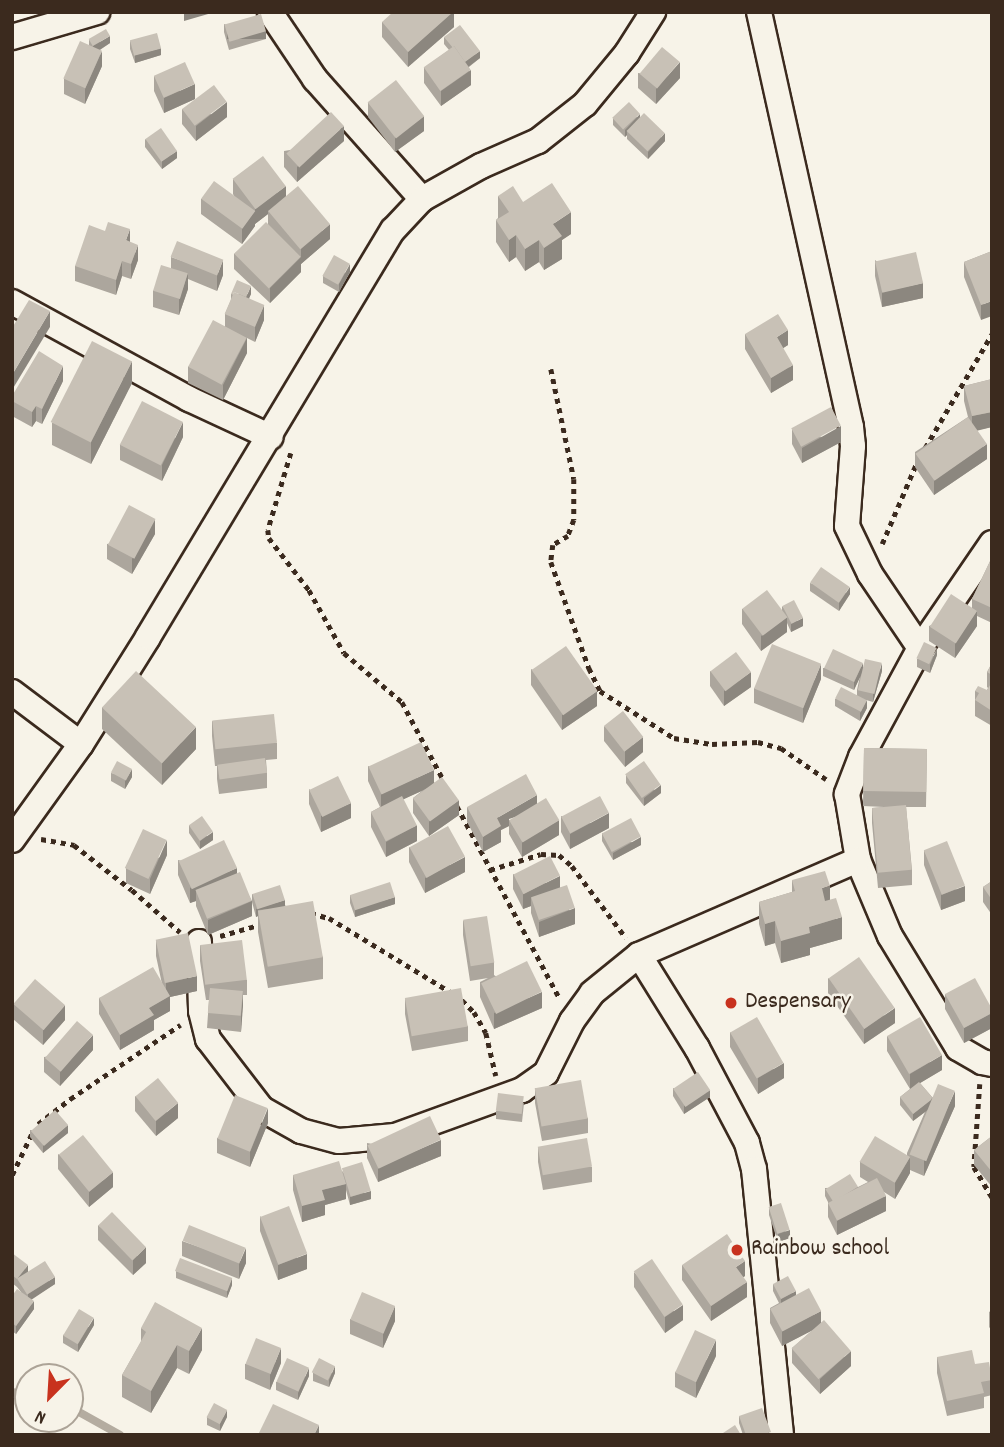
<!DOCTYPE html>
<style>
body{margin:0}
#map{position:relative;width:1004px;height:1447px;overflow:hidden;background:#f7f3e8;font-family:Dekko,sans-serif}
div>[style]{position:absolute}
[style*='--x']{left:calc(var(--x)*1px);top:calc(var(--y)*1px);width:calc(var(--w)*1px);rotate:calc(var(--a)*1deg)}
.stream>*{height:8px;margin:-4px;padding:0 4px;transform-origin:4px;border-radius:4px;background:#b4aca0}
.path>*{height:4.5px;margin-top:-2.25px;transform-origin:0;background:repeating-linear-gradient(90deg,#3b2a1e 0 5px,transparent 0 10px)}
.roads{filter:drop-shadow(2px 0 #3b2a1e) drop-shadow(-2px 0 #3b2a1e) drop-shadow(0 2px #3b2a1e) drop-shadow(0 -2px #3b2a1e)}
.minor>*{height:24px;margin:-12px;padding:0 12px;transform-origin:12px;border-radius:12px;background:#f7f3e8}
.wall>*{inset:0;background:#aca69d}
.shaded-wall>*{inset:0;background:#8c877f;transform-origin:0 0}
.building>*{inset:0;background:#c8c1b6;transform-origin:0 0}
.dots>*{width:19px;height:19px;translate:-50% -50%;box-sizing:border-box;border:4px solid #f7f3e8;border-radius:50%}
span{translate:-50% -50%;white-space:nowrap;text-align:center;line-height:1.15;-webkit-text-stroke:5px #f7f3e8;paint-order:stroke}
.poi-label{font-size:24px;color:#3b2a1e}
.left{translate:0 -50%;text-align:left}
.frame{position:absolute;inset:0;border:14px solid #3b2a1e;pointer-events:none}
.north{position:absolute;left:14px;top:1363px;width:70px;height:70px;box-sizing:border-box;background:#f7f3e8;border:2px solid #aca397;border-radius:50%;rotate:204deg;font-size:19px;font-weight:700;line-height:28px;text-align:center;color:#3b2a1e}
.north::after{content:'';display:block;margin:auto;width:24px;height:32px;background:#c8321e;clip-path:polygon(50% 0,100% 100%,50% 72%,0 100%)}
</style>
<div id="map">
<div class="stream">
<div style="--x:12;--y:1392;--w:16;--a:11"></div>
<div style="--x:70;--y:1407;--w:57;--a:29.2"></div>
</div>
<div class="path">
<div style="--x:551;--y:369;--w:112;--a:78.2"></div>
<div style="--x:574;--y:479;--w:41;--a:90"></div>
<div style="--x:574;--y:520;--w:17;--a:111"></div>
<div style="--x:568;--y:536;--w:17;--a:149"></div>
<div style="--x:553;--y:545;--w:17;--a:97"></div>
<div style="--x:551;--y:562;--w:113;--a:70.3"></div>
<div style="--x:589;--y:668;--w:25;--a:64"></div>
<div style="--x:600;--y:691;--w:88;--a:32.4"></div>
<div style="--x:674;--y:738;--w:38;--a:9"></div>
<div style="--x:712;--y:744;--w:46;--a:-2.5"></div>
<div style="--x:758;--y:742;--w:24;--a:15"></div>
<div style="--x:781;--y:748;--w:55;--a:34.6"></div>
<div style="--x:925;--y:448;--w:132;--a:-59.6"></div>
<div style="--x:291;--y:453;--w:80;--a:106.6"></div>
<div style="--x:268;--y:530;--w:8;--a:83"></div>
<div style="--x:269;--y:538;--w:66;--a:52.4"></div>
<div style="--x:309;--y:590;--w:72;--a:60.9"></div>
<div style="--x:344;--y:653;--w:76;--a:40.2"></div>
<div style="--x:402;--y:702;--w:87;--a:62"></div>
<div style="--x:882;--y:544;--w:89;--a:-66.9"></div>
<div style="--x:457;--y:806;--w:219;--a:61.9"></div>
<div style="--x:41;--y:839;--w:34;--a:10"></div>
<div style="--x:74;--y:845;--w:73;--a:37.8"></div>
<div style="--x:132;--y:890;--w:64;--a:41.2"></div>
<div style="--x:490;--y:870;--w:53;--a:-17.4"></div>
<div style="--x:541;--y:854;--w:18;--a:3"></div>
<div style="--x:559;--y:855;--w:17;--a:40"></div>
<div style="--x:572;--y:866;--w:90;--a:53.1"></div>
<div style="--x:311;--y:913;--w:19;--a:16"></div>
<div style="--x:329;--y:918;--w:144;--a:31.4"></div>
<div style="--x:220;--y:936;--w:44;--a:-15.9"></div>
<div style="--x:462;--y:1000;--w:17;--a:45"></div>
<div style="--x:474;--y:1012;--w:24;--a:60"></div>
<div style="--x:486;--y:1033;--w:44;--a:76.9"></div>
<div style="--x:980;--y:1084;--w:83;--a:94.1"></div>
<div style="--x:974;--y:1167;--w:35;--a:59"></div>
<div style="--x:38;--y:1124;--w:41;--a:-38"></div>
<div style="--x:70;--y:1099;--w:133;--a:-33.9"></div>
<div style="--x:12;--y:1175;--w:49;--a:-64.5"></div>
</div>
<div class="roads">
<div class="minor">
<div style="--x:270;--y:12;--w:81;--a:56.1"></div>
<div style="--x:315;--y:79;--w:161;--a:48.3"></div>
<div style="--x:759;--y:12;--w:425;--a:77.5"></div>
<div style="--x:851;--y:427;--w:19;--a:84"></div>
<div style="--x:853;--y:446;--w:80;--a:94.3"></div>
<div style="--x:847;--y:526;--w:53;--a:64.4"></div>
<div style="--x:870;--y:574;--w:89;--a:56"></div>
<div style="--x:12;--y:37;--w:89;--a:-16.4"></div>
<div style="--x:12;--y:302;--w:202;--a:28.7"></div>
<div style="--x:189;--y:399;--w:90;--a:24.9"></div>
<div style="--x:992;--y:543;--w:127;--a:124.4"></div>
<div style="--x:920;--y:648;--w:124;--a:118.4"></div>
<div style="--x:861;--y:757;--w:40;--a:111"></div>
<div style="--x:847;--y:794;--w:67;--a:80.5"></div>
<div style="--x:858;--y:860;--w:82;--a:67.2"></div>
<div style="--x:890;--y:936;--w:131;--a:58.7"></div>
<div style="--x:958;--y:1048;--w:28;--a:30"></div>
<div style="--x:982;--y:1062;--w:10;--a:11"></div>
<div style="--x:12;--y:692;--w:86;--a:37"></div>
<div style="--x:12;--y:840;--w:118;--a:-54.3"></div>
<div style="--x:81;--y:744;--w:126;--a:-57.9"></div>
<div style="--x:148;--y:637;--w:475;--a:-59"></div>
<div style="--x:393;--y:230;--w:42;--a:-46.9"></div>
<div style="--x:422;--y:199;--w:68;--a:-29.2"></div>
<div style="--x:481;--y:166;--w:62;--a:-23.7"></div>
<div style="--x:538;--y:141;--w:60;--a:-38.2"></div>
<div style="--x:585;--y:104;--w:66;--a:-50.5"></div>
<div style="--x:627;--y:53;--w:49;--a:-57.6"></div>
<div style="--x:199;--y:942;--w:69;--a:88.3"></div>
<div style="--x:201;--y:1011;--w:29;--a:76"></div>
<div style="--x:208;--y:1039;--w:88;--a:52.4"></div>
<div style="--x:262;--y:1109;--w:45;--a:29.4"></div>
<div style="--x:301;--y:1131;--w:39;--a:15"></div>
<div style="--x:339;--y:1141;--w:56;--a:-5.1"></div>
<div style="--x:395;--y:1136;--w:135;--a:-19.9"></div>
<div style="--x:522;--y:1090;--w:29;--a:-35"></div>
<div style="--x:546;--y:1073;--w:58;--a:-63.4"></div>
<div style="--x:572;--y:1021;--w:34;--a:-54"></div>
<div style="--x:592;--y:993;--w:60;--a:-39"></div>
<div style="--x:639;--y:955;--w:239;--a:-23.5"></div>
<div style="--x:639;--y:955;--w:110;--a:58.1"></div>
<div style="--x:697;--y:1048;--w:107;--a:62.2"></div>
<div style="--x:747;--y:1143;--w:27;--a:75"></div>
<div style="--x:754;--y:1169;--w:267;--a:84.2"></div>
</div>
</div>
<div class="wall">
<div style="clip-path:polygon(454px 12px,454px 27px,408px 67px,382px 37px,382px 22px)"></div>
<div style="clip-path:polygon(224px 24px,266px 39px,229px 50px,224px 32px)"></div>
<div style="clip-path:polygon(444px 37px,480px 58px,469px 67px,471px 85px,441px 106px,424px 83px,424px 68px,449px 50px,444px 44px)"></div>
<div style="clip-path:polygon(89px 40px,110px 43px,100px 50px,102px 66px,85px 104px,64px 94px,64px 79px,89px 45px)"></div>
<div style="clip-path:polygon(130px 41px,161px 55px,135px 63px,130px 49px)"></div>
<div style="clip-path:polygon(638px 73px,680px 78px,656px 104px,638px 88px)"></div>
<div style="clip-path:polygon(154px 76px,195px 99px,164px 113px,154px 91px)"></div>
<div style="clip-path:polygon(368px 102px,424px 131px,395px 152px,368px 117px)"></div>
<div style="clip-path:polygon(182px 109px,227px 117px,196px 141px,182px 124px)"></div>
<div style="clip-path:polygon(640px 117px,665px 141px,648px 159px,627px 139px,627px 135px,625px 137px,613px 125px,613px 118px)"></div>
<div style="clip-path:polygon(145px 139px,177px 158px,162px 169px,145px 147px)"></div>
<div style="clip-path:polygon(344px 141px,297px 182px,284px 167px,284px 151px)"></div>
<div style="clip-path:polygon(233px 179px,286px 196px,330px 239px,301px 264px,301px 272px,270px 303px,234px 269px,234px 254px,268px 225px,268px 214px,255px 224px,255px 223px,255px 226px,242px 244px,201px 214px,201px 199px,234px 196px,233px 194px)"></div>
<div style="clip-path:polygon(498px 196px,523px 202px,571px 234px,562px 240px,562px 259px,544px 270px,539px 262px,525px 271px,516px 257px,509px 262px,496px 242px,496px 220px,498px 218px)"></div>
<div style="clip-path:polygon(130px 242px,138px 260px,131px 279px,122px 276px,116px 295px,75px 281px,75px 266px)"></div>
<div style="clip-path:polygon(992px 251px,981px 320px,964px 277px,964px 262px)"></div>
<div style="clip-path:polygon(171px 257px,223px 275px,217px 291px,188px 279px,188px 289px,179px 315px,153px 307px,153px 291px,171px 268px)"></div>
<div style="clip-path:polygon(875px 260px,923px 298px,882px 307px,875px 276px)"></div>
<div style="clip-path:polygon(350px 272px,339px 292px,323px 283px,323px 276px)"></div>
<div style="clip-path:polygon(231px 294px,251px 294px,249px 298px,264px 320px,255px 342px,247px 338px,247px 353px,223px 400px,188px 383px,188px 367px,225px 326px,225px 314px,231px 300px)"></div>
<div style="clip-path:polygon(745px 334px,788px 345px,783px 348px,793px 380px,771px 393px,745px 349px)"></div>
<div style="clip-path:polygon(992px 379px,992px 427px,977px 430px,987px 459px,934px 495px,915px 467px,915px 452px,968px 417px,964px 401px,964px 386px)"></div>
<div style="clip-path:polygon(63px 381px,42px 424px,36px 421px,32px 427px,12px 416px,12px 396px)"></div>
<div style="clip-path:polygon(132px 383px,91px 464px,52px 445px,52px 423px)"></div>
<div style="clip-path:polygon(792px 429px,841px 442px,802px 463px,792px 444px)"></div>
<div style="clip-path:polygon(183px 437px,162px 481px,120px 460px,120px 445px)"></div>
<div style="clip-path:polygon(155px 534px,132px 574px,107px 559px,107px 544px)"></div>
<div style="clip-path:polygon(992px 557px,992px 623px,977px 616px,977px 626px,955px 658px,929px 641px,929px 626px,972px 608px,972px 599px)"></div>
<div style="clip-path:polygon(810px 583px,850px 594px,839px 611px,810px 591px)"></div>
<div style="clip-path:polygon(782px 606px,803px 626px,791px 632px,787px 623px,787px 632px,761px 651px,742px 624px,742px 609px,782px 611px)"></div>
<div style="clip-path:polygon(937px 655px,930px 673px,917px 667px,917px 659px)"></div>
<div style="clip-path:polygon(992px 663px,992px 726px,975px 716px,975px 691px,987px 690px,988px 688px,987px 687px,987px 672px)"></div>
<div style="clip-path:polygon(863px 667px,882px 671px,873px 702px,866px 700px,867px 708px,860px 721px,835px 706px,835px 699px,857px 695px,857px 690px,860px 676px,854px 690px,823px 676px,823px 668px)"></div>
<div style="clip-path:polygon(531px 669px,597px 706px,562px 730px,531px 685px)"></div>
<div style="clip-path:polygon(710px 671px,751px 687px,724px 706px,710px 686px)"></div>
<div style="clip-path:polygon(821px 679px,803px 723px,754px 703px,754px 688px)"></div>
<div style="clip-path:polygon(102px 707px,196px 749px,162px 785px,102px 729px)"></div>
<div style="clip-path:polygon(212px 721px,277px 743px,277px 759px,266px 760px,267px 773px,267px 788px,219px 794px,217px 779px,217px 766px,215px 766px,212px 736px)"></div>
<div style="clip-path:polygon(604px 726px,643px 752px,625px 767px,604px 741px)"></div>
<div style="clip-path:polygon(864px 748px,927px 749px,926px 807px,906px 807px,912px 870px,912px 885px,878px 888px,872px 823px,872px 808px,884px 807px,863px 806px)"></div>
<div style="clip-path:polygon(368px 766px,434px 782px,459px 815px,429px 836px,413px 813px,413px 798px,422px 791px,403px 799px,417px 841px,386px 857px,371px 827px,371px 812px,380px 807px,368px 781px)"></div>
<div style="clip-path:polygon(111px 773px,132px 777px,125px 789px,111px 781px)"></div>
<div style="clip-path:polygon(626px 775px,661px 793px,644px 806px,626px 783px)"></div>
<div style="clip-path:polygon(309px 789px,351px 818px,321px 832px,309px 804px)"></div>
<div style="clip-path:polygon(467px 807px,559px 835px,522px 857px,509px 834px,509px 826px,501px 830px,501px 842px,483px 852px,467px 822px)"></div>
<div style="clip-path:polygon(561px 816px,609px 828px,570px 849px,561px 832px)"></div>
<div style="clip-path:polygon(189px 825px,213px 840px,200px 849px,189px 833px)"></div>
<div style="clip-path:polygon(602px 833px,641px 845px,613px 860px,602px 841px)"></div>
<div style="clip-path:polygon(409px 847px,465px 872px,425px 893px,409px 862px)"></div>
<div style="clip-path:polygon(924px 850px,965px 901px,941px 910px,924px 865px)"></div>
<div style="clip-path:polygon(167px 855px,150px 894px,126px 883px,126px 868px)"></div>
<div style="clip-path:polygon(178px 860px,237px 874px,252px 901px,252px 894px,285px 905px,323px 957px,323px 979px,268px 988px,258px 932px,258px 916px,256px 917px,252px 902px,252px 916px,208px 935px,196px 906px,196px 901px,190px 903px,178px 875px)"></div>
<div style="clip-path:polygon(513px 874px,560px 887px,575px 924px,539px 937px,531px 913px,531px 906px,523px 909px,513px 889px)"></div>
<div style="clip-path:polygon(792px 880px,830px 900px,842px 939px,810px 948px,810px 955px,781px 963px,775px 943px,765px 946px,759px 924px,759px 902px,792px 892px)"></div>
<div style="clip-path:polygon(992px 881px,992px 915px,983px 902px,983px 887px)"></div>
<div style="clip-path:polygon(350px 895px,395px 904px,355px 917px,350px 903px)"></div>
<div style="clip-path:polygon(463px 920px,494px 962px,494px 975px,542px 1008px,494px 1029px,480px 997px,480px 982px,488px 978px,470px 981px,463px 935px)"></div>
<div style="clip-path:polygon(156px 940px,197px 991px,170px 997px,170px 1011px,154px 1020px,154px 1030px,120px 1050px,99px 1014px,99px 998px,162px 984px,156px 956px)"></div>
<div style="clip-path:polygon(200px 945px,247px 980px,247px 995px,243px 995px,241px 1032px,207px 1028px,209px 1000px,206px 1000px,200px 961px)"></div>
<div style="clip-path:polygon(828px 978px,895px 1023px,864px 1044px,828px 993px)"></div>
<div style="clip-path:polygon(945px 994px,992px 1009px,992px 1028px,964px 1043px,945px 1009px)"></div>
<div style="clip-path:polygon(405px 999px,468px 1026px,468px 1041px,412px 1051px,405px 1014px)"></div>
<div style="clip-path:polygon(13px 1004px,65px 1020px,43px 1045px,13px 1019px)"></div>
<div style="clip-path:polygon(730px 1032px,784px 1078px,758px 1094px,730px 1047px)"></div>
<div style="clip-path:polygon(887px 1036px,942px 1070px,920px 1083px,932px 1097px,955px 1106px,924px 1176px,910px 1170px,910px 1173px,895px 1199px,884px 1192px,886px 1211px,837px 1235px,828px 1217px,828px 1202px,825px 1196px,825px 1188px,858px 1187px,868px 1182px,860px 1177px,860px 1162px,907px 1156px,907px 1153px,925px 1112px,913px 1121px,900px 1105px,900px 1097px,910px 1089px,887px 1051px)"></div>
<div style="clip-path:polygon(93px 1050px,60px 1086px,44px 1072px,44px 1057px)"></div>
<div style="clip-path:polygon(535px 1088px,588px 1118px,588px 1133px,542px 1141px,535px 1103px)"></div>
<div style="clip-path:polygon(673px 1088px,710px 1097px,684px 1114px,673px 1096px)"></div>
<div style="clip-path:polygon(135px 1096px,178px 1118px,156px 1136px,135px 1111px)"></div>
<div style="clip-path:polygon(524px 1103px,522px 1122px,496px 1119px,496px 1111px)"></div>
<div style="clip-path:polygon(268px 1123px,250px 1167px,217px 1153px,217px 1138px)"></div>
<div style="clip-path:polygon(30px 1130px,68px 1133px,43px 1153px,30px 1137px)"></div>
<div style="clip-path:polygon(992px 1136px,992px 1187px,974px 1165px,974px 1150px)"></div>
<div style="clip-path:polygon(367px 1143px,441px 1156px,378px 1182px,367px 1158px)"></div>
<div style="clip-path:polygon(538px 1147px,592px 1167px,592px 1182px,543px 1190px,538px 1162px)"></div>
<div style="clip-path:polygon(58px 1154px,113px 1187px,89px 1207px,58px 1169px)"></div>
<div style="clip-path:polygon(342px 1171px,371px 1199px,350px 1205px,346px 1190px,346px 1199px,325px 1205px,325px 1215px,302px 1222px,293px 1190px,293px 1175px)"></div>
<div style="clip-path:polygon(769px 1208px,790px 1238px,778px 1242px,769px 1215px)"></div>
<div style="clip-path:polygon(260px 1216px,307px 1269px,278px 1280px,260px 1231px)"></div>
<div style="clip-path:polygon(98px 1225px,146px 1263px,133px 1275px,98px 1240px)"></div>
<div style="clip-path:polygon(182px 1241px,246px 1263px,239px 1279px,182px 1256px)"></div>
<div style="clip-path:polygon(12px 1253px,28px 1272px,55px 1284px,31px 1299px,34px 1309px,16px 1334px,12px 1331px,12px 1296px,21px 1292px,17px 1287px,12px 1283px)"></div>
<div style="clip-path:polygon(682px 1265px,745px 1276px,743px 1277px,747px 1297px,711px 1321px,682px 1280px)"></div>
<div style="clip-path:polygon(176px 1271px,232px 1285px,227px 1298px,176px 1278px)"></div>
<div style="clip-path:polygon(634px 1272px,683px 1320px,665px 1333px,634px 1287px)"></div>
<div style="clip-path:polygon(773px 1284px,796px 1295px,821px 1323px,851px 1366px,820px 1394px,792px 1363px,792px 1348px,814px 1329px,782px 1346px,770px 1323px,770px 1308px,779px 1303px,773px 1291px)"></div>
<div style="clip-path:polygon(992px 1310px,992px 1331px,989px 1327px,989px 1312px)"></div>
<div style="clip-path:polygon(350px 1319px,395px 1321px,383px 1348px,350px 1334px)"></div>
<div style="clip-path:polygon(94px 1325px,78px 1352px,63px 1343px,63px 1335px)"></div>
<div style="clip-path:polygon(141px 1328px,202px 1350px,189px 1374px,177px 1368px,151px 1413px,122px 1397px,122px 1375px,141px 1342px)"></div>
<div style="clip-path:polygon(716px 1356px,696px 1398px,675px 1387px,675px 1372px)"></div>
<div style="clip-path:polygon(937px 1357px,975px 1364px,992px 1380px,992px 1395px,984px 1397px,984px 1408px,947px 1416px,937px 1373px)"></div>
<div style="clip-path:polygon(281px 1363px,270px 1390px,245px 1379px,245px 1364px)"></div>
<div style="clip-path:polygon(313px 1373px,335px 1373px,329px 1387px,313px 1381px)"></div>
<div style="clip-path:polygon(309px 1376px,298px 1400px,276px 1390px,276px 1382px)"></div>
<div style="clip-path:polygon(739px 1416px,771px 1435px,743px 1435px,739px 1423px)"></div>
<div style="clip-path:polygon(207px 1417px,227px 1417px,220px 1431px,207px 1425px)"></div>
</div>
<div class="shaded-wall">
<div style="clip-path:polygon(184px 12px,215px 12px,184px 21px)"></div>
<div style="clip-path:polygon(453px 12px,454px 12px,454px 27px,408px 67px,408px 52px)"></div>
<div style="left:266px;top:31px;width:8px;height:39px;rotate:90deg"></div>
<div style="clip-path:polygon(110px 36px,110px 43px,93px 54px,93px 46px)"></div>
<div style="clip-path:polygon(161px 48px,161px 55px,135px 63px,135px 55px)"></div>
<div style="clip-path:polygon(102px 51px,102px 66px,85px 104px,85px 89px)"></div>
<div style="clip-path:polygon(480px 51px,480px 58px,464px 70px,464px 62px)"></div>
<div style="clip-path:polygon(680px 62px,680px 78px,656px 104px,656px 89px)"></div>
<div style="clip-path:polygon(471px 70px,471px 85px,441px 106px,441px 91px)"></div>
<div style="clip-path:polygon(195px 84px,195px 99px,164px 113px,164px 98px)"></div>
<div style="clip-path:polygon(227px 102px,227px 117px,196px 141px,196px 126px)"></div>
<div style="clip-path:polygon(640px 114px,640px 122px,627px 131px,627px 135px,625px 137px,625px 130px)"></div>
<div style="clip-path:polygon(424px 116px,424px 131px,395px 152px,395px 137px)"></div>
<div style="clip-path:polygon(344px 126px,344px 141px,297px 182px,297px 167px)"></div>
<div style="clip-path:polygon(665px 133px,665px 141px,648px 159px,648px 152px)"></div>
<div style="clip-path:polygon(177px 151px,177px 158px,162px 169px,162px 161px)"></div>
<div style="clip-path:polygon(286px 186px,286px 201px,268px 211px,268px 214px,255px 224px,255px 209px)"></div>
<div style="clip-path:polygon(255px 211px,255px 226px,242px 244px,242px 228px)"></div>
<div style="clip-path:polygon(571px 212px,571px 234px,562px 240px,562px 259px,544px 270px,544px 248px,553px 224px)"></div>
<div style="clip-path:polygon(330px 224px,330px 239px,301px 264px,301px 272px,270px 303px,270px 288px,301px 257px,301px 249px)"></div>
<div style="clip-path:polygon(130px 229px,130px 245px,126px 240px)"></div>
<div style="clip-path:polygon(516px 235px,516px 257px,509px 262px,509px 240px)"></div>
<div style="clip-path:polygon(539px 240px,539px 262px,525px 271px,525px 249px)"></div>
<div style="clip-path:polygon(138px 245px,138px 260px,131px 279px,131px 264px)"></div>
<div style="clip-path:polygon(223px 260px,223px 275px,217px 291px,217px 276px)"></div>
<div style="clip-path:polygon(122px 261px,122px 276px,116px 295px,116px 280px)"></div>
<div style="clip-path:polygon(350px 264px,350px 272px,339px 292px,339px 284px)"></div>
<div style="clip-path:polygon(188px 273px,188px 289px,179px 315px,179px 300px)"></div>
<div style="clip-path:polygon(923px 283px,923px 298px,882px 307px,882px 292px)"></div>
<div style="clip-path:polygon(251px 286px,251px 294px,245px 307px,245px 300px)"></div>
<div style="clip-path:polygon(992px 301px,992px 316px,981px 320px,981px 305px)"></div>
<div style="clip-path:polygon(264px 305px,264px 320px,255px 342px,255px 326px)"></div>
<div style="clip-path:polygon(50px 311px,50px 327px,12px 390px,12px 375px)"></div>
<div style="clip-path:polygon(788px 330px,788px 345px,777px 352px,777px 337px)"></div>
<div style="clip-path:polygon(247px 338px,247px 353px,223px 400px,223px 385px)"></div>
<div style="clip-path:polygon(132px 361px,132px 383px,91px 464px,91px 442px)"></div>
<div style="clip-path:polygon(793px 365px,793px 380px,771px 393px,771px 378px)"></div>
<div style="clip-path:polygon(63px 366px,63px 381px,42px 424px,42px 409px)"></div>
<div style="clip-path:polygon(36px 406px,36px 421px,32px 427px,32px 412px)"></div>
<div style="clip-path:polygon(992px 412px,992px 427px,972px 432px,972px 416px)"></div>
<div style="clip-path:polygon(183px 422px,183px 437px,162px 481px,162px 465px)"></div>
<div style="clip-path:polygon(841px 426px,841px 442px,802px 463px,802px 448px)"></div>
<div style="clip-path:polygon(987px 444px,987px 459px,934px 495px,934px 480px)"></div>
<div style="clip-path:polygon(155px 519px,155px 534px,132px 574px,132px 559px)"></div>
<div style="clip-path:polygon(850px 587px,850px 594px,839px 611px,839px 603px)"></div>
<div style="clip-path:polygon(977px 611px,977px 626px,955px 658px,955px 643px)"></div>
<div style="clip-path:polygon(787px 617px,787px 632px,761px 651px,761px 636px)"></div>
<div style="clip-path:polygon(803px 618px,803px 626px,791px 632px,791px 624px)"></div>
<div style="clip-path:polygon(937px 648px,937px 655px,930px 673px,930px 665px)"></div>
<div style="clip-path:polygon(863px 663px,863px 671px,854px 690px,854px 682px)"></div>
<div style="clip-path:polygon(882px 663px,882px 671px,873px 702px,873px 694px)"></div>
<div style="clip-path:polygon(821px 664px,821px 679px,803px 723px,803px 708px)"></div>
<div style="clip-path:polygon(751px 672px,751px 687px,724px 706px,724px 691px)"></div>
<div style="clip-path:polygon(597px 691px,597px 706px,562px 730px,562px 715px)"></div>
<div style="clip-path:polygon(867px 700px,867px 708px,860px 721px,860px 713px)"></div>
<div style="clip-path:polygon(196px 727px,196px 749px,162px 785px,162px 763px)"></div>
<div style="clip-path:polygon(643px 737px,643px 752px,625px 767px,625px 751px)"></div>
<div style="clip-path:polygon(132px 769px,132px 777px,125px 789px,125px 781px)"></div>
<div style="clip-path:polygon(434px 770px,434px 785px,381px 810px,381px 794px)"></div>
<div style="clip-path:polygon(661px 785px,661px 793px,644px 806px,644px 798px)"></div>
<div style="clip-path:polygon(537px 795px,537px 810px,509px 819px,509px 826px,501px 830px,501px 842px,483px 852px,483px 837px,497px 818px)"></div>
<div style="clip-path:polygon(459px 800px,459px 815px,429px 836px,429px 821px)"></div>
<div style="clip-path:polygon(351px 803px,351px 818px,321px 832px,321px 816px)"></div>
<div style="clip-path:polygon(609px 813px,609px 828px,570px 849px,570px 834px)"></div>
<div style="clip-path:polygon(559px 820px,559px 835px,522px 857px,522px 841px)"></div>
<div style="clip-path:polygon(417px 825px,417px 841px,386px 857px,386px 842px)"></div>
<div style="clip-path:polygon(213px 832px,213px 840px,200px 849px,200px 841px)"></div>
<div style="clip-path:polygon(641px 837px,641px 845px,613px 860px,613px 853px)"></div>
<div style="clip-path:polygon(167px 840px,167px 855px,150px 894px,150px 879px)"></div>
<div style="clip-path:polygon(465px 857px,465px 872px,425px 893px,425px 878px)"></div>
<div style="clip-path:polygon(237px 868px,237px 883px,196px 891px,196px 901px,190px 903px,190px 888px)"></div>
<div style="clip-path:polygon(560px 876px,560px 891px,531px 898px,531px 906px,523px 909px,523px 894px)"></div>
<div style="clip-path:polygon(830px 886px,830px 908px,822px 910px,822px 888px)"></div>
<div style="clip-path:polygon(965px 886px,965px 901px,941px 910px,941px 895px)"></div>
<div style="clip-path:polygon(395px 897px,395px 904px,355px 917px,355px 909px)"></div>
<div style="clip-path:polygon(285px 900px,285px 908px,258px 910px,258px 916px,256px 917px,256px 909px)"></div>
<div style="clip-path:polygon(252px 901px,252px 916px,208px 935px,208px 920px)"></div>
<div style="clip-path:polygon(575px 908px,575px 924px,539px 937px,539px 922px)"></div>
<div style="clip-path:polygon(842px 917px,842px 939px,810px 948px,810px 955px,781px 963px,781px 941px,809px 927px)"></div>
<div style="clip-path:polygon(775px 921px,775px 943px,765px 946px,765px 924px)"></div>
<div style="clip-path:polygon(197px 976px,197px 991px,170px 997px,170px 1011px,154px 1020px,154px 1030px,120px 1050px,120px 1035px,149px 1008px,166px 998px,166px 983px)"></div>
<div style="clip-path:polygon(243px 991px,243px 1006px,241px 1032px,241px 1016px)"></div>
<div style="clip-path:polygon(542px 992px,542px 1008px,494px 1029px,494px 1013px)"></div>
<div style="clip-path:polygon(65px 1005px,65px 1020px,43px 1045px,43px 1030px)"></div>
<div style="clip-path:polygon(895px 1008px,895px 1023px,864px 1044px,864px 1029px)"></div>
<div style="clip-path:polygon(992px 1013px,992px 1028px,964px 1043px,964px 1028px)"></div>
<div style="clip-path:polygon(93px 1035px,93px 1050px,60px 1086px,60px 1071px)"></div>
<div style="clip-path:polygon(942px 1055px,942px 1070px,910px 1089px,910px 1074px)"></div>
<div style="clip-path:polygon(784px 1063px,784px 1078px,758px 1094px,758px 1078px)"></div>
<div style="clip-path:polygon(710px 1090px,710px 1097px,684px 1114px,684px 1106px)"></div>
<div style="clip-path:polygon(955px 1091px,955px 1106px,924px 1176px,924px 1161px)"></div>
<div style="clip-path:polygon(933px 1098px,933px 1106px,913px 1121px,913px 1114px)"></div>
<div style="clip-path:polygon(178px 1103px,178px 1118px,156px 1136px,156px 1121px)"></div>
<div style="clip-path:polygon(268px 1108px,268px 1123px,250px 1167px,250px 1152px)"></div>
<div style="clip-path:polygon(68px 1125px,68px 1133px,43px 1153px,43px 1145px)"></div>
<div style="clip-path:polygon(441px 1140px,441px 1156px,378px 1182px,378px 1167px)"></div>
<div style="clip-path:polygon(910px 1157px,910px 1173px,895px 1199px,895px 1183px)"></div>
<div style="clip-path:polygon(113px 1172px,113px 1187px,89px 1207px,89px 1192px)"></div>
<div style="clip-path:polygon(346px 1184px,346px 1199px,325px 1205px,325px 1215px,302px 1222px,302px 1206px,322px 1190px)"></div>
<div style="clip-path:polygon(371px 1191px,371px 1199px,350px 1205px,350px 1197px)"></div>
<div style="clip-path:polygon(886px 1196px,886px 1211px,837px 1235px,837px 1220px)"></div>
<div style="clip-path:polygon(790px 1230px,790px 1238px,778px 1242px,778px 1234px)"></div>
<div style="clip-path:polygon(146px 1247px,146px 1263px,133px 1275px,133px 1260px)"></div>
<div style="clip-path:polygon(246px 1248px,246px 1263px,239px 1279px,239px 1264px)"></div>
<div style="clip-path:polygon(307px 1254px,307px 1269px,278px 1280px,278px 1265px)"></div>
<div style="clip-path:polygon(745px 1261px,745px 1276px,736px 1282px,736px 1267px)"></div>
<div style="clip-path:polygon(28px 1265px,28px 1273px,17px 1279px)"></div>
<div style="clip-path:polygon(55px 1277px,55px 1284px,28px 1302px,28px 1294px)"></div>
<div style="clip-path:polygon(232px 1278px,232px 1285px,227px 1298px,227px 1290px)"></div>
<div style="clip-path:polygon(747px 1282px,747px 1297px,711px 1321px,711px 1306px)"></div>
<div style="clip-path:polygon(796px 1291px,796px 1299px,781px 1306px,781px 1299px)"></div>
<div style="clip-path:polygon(34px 1301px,34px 1309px,16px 1334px,16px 1326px)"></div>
<div style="clip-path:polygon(683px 1305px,683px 1320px,665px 1333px,665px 1317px)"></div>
<div style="clip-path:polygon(395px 1306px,395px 1321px,383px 1348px,383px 1333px)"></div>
<div style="clip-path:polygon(821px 1311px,821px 1326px,782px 1346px,782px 1331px)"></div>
<div style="clip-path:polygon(94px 1318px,94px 1325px,78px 1352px,78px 1344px)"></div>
<div style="clip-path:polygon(202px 1328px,202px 1350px,189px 1374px,189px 1351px)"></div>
<div style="clip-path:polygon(716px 1340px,716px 1356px,696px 1398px,696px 1382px)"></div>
<div style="clip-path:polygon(177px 1345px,177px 1368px,151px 1413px,151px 1391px)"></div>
<div style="clip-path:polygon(281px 1348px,281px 1363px,270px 1390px,270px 1375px)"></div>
<div style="clip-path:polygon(851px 1351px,851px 1366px,820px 1394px,820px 1379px)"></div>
<div style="clip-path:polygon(335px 1366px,335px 1373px,329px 1387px,329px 1380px)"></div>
<div style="clip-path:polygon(309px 1368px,309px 1376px,298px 1400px,298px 1393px)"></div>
<div style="clip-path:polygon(227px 1410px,227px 1417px,220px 1431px,220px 1423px)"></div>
<div style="clip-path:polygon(319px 1425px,319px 1435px,314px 1435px)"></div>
</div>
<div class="building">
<div style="clip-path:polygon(393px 12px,453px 12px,408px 52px,382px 22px)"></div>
<div style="left:261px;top:14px;width:18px;height:38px;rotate:74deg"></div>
<div style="clip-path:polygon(460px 25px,480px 51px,465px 62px,454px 46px,453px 48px,444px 37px)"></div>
<div style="left:106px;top:29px;width:8px;height:20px;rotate:60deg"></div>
<div style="left:157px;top:33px;width:16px;height:28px;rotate:75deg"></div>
<div style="left:80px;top:41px;width:24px;height:41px;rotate:24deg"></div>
<div style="left:454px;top:46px;width:29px;height:37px;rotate:55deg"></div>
<div style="left:662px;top:47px;width:23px;height:35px;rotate:40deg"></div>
<div style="left:185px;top:62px;width:24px;height:34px;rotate:66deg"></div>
<div style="left:396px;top:80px;width:46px;height:36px;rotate:52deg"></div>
<div style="left:214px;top:85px;width:21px;height:40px;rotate:53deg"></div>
<div style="left:629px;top:102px;width:16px;height:23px;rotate:47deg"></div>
<div style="left:331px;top:112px;width:19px;height:61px;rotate:47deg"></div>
<div style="left:644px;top:113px;width:29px;height:25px;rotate:44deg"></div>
<div style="left:161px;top:128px;width:28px;height:19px;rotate:55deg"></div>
<div style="left:263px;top:156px;width:38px;height:38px;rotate:53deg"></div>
<div style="left:214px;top:181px;width:51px;height:22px;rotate:36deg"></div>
<div style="clip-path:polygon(552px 183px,571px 212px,553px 224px,562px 236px,544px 248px,539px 240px,525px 249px,516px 235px,509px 240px,496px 220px,509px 212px,498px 196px,513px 186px,523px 202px)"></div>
<div style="left:298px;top:186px;width:50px;height:39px;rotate:50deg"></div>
<div style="clip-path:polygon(108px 222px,130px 229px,126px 240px,138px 245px,131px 264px,122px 261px,116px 280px,75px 266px,89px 225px,105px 231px)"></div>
<div style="left:266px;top:222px;width:49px;height:45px;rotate:45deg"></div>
<div style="left:177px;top:241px;width:50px;height:17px;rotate:22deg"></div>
<div style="clip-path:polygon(992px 251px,992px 301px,981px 305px,964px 262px)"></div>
<div style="left:916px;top:252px;width:32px;height:42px;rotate:77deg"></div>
<div style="left:334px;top:255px;width:18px;height:24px;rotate:29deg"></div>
<div style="left:161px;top:265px;width:28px;height:27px;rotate:17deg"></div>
<div style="clip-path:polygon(237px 280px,251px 286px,246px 297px,234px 292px,233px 295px,231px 294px)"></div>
<div style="left:234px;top:292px;width:33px;height:24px;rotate:23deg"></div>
<div style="clip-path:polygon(29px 300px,50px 311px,12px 375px,12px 328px)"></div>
<div style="clip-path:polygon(778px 314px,788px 330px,777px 337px,793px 365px,771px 378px,745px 334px)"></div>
<div style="left:213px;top:320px;width:38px;height:53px;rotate:28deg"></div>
<div style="left:92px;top:341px;width:45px;height:91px;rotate:27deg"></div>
<div style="clip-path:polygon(39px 351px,63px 366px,42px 409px,36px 406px,32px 412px,12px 401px,12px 396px)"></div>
<div style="clip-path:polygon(992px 379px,992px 412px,972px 416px,964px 386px)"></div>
<div style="left:142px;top:401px;width:46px;height:49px;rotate:27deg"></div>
<div style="left:831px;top:407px;width:21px;height:45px;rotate:62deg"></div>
<div style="left:968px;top:417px;width:33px;height:64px;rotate:55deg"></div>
<div style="left:129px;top:505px;width:30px;height:45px;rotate:28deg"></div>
<div style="clip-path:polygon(992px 557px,992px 608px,972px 599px)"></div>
<div style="left:821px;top:567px;width:35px;height:19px;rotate:35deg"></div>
<div style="left:767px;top:590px;width:34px;height:31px;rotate:53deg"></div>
<div style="left:951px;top:594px;width:31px;height:39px;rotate:33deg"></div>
<div style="left:794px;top:600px;width:20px;height:13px;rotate:63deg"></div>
<div style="left:924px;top:642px;width:14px;height:18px;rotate:25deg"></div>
<div style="left:772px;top:644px;width:53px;height:48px;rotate:22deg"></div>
<div style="left:566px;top:646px;width:55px;height:42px;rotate:55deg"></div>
<div style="left:833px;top:649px;width:33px;height:21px;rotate:25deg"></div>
<div style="left:736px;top:652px;width:25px;height:32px;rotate:53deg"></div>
<div style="left:865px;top:659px;width:17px;height:32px;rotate:13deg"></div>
<div style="clip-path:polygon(992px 663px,992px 675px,987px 672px)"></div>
<div style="left:136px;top:671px;width:82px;height:50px;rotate:43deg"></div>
<div style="clip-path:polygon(992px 682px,992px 711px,975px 700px,979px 693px,975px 691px,978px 686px,987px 690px)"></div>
<div style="left:841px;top:687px;width:29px;height:13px;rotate:27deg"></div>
<div style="left:623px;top:711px;width:33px;height:24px;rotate:52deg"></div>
<div style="left:274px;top:714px;width:29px;height:62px;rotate:84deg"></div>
<div style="left:421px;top:742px;width:31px;height:58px;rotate:65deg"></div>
<div style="left:864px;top:748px;width:63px;height:43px;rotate:1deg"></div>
<div style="left:265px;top:758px;width:15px;height:48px;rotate:82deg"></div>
<div style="left:117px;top:761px;width:17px;height:13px;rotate:28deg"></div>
<div style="left:644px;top:761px;width:29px;height:23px;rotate:55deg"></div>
<div style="clip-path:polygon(526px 774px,537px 795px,497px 818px,501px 826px,483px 837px,467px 807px)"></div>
<div style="left:338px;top:776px;width:30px;height:32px;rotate:64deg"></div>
<div style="left:442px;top:777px;width:29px;height:36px;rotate:54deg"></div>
<div style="left:402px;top:796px;width:33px;height:35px;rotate:63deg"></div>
<div style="left:600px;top:796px;width:19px;height:44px;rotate:62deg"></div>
<div style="left:546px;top:798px;width:26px;height:43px;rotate:59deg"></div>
<div style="left:906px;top:805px;width:65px;height:34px;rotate:85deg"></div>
<div style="left:202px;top:816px;width:19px;height:16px;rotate:55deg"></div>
<div style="left:631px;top:818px;width:21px;height:33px;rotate:62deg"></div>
<div style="left:448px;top:826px;width:35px;height:44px;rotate:61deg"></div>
<div style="left:143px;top:829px;width:26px;height:43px;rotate:25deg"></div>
<div style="left:224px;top:840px;width:31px;height:50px;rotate:65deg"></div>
<div style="left:947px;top:841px;width:48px;height:25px;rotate:68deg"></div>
<div style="left:550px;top:856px;width:22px;height:41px;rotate:63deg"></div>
<div style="clip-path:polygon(825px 871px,830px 886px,822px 888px,825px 901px,836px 898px,842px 917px,809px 927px,810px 933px,781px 941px,775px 921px,765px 924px,759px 902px,795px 891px,792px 880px)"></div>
<div style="left:240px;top:872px;width:31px;height:48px;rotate:68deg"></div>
<div style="clip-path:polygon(992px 881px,992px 900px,983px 887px)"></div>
<div style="left:390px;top:882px;width:16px;height:42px;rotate:72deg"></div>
<div style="left:280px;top:885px;width:16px;height:29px;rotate:72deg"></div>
<div style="left:567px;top:885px;width:24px;height:38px;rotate:71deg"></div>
<div style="left:313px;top:901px;width:57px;height:56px;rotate:80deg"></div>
<div style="left:487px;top:916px;width:47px;height:24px;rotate:81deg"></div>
<div style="left:188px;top:933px;width:44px;height:33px;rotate:78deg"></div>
<div style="left:242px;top:940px;width:40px;height:42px;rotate:83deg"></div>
<div style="left:859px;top:957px;width:62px;height:37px;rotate:55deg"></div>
<div style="left:527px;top:961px;width:34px;height:51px;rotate:64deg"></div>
<div style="clip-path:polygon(153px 967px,170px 996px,149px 1008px,154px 1015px,120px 1035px,99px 998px)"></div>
<div style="clip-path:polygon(975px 978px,992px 1009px,992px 1013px,964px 1028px,945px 994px)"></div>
<div style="left:35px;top:979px;width:40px;height:33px;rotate:41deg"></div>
<div style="left:210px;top:988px;width:33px;height:25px;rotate:5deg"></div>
<div style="left:461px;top:988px;width:39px;height:57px;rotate:80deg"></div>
<div style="left:757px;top:1017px;width:53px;height:31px;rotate:60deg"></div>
<div style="left:920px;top:1017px;width:44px;height:38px;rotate:60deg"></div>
<div style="left:77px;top:1021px;width:21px;height:49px;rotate:41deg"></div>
<div style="left:698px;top:1072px;width:22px;height:30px;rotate:56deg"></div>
<div style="left:158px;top:1078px;width:32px;height:29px;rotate:51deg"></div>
<div style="left:581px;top:1080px;width:39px;height:47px;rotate:80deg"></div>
<div style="clip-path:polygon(919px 1082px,932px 1097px,931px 1100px,913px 1114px,900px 1097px)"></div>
<div style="left:938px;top:1084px;width:18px;height:76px;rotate:22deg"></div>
<div style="left:498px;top:1093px;width:26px;height:18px;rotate:7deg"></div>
<div style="left:235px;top:1095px;width:35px;height:47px;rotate:22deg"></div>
<div style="left:55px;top:1110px;width:20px;height:32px;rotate:49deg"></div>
<div style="left:430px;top:1116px;width:26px;height:69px;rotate:65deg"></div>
<div style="left:83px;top:1135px;width:48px;height:31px;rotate:51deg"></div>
<div style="left:875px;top:1136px;width:41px;height:30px;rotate:31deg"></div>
<div style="clip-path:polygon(992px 1136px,992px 1172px,974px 1150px)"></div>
<div style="left:587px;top:1138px;width:29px;height:50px;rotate:80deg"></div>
<div style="clip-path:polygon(339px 1161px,346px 1184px,322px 1190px,325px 1200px,302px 1206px,293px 1175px)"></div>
<div style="left:362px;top:1162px;width:30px;height:21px;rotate:73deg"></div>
<div style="left:850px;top:1174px;width:15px;height:29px;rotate:58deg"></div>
<div style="left:877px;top:1178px;width:20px;height:55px;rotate:63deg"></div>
<div style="left:781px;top:1203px;width:28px;height:13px;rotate:72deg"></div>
<div style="left:289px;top:1206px;width:51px;height:31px;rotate:69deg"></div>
<div style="left:112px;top:1212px;width:49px;height:19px;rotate:46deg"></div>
<div style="left:189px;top:1225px;width:61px;height:17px;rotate:22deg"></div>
<div style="clip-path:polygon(727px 1234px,745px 1261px,736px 1267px,747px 1282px,711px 1306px,682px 1265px)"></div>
<div style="clip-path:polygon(12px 1253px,28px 1265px,17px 1279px,12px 1275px)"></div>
<div style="left:180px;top:1258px;width:56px;height:14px;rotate:21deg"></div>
<div style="left:652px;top:1259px;width:55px;height:22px;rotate:56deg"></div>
<div style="left:45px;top:1261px;width:19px;height:33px;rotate:58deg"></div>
<div style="left:788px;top:1276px;width:17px;height:17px;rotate:62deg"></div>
<div style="left:809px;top:1288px;width:26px;height:44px;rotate:62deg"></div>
<div style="clip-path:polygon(17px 1289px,34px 1301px,16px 1326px,12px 1323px,12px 1296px)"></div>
<div style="left:362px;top:1292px;width:36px;height:30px;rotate:23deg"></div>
<div style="clip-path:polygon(155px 1302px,202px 1328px,189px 1351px,177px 1345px,151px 1391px,122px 1375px,146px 1332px,141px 1328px)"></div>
<div style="left:79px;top:1309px;width:17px;height:31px;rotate:31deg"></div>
<div style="left:824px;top:1320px;width:41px;height:43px;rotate:49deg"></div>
<div style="left:695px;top:1330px;width:23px;height:47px;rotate:25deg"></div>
<div style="left:256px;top:1338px;width:27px;height:28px;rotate:22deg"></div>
<div style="clip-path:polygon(972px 1350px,975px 1364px,989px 1362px,992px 1380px,981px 1382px,984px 1393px,947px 1401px,937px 1357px)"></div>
<div style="left:287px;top:1358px;width:24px;height:26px;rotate:24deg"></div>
<div style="left:319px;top:1358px;width:18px;height:16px;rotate:27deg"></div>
<div style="left:214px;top:1403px;width:15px;height:16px;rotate:28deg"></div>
<div style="clip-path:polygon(273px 1404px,319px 1425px,314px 1435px,258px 1435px)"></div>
<div style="clip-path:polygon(762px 1408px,771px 1432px,763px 1435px,746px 1435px,739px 1416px)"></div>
<div style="clip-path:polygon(735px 1425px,741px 1435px,720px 1435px)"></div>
</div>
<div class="dots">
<div style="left:731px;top:1003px;background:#c8321e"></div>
<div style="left:737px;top:1250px;background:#c8321e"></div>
</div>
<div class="poi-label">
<span class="left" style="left:745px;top:1003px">Despensary</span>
<span class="left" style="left:751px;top:1250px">Rainbow school</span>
</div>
<div class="frame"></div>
<div class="north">N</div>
</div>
